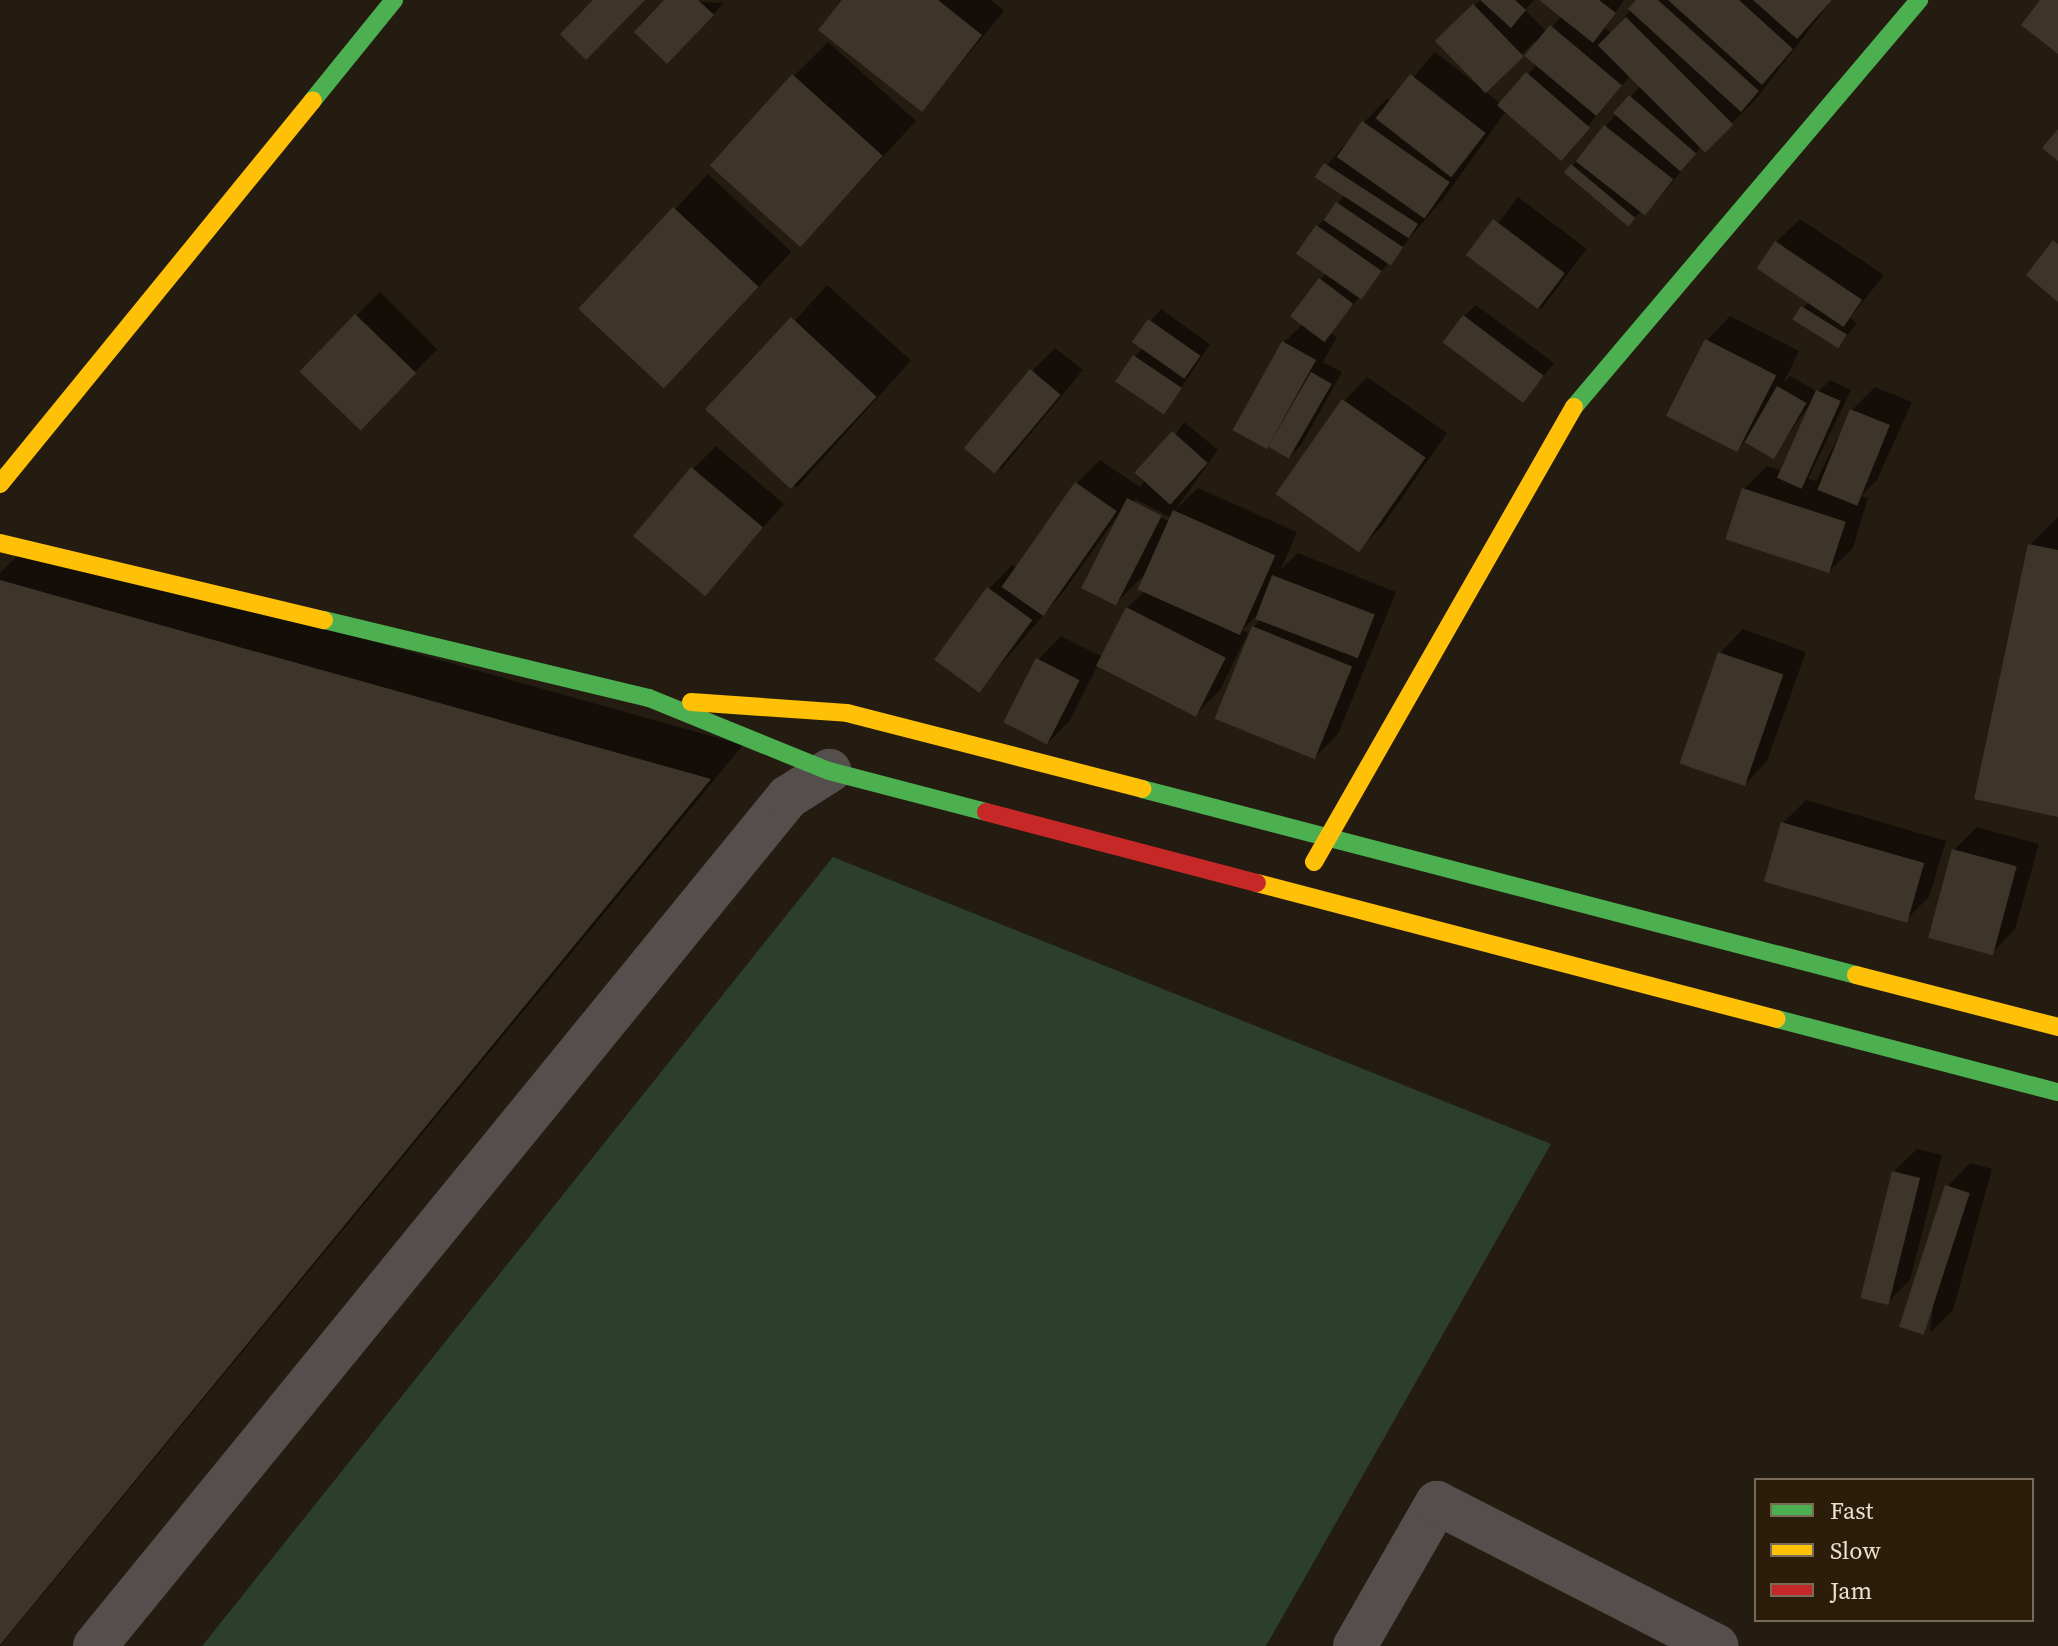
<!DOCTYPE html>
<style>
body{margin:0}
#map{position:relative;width:2058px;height:1646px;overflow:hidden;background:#241c10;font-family:"Source Serif 4",serif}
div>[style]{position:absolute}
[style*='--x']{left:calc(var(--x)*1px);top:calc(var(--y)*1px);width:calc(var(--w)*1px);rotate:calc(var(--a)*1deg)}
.green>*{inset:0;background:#2c3e2d}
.shadow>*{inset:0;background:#0007;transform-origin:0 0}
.building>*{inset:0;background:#3e352a;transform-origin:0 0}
.street>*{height:44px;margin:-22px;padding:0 22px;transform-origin:22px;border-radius:22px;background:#544f4d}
.fast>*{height:18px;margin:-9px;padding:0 9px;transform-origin:9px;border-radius:9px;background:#4caf50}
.slow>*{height:18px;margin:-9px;padding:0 9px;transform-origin:9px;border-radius:9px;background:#ffc107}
.jam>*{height:18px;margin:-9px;padding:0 9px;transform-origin:9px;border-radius:9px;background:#c62828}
span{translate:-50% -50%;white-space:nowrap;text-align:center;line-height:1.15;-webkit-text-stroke:8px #2c1d08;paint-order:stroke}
.legend{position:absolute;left:1754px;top:1478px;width:280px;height:144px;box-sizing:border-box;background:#2c1d08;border:2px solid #786b59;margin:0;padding:10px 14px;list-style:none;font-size:24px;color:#eae0d3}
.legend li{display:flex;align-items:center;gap:16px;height:40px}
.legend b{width:40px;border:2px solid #786b59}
</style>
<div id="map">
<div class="green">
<div style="clip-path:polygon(833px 857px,1551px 1144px,1266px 1646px,202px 1646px)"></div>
</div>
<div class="shadow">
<div style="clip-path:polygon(666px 0,724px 3px,667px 62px)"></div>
<div style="clip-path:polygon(844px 0,991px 0,1004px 11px,922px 110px)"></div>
<div style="clip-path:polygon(evenodd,1480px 0,1534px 0,1525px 10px,1547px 32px,1562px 16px,1542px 0,1624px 0,1605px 28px,1612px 34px,1638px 0,1832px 0,1756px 99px,1706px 149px,1702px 145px,1667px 189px,1628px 223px,1572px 166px,1641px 85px,1631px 75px,1561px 158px,1506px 111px,1447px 194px,1330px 332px,1337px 337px,1323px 362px,1342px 372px,1301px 445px,1290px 457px,1282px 428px,1264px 446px,1284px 342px,1303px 324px,1292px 315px,1326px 273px,1318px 226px,1345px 195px,1317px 177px,1364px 122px,1387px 99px,1392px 102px,1435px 52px,1476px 84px,1439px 42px,1480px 0,1535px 41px,1537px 64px,1501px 104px,1485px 91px,1535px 41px)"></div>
<div style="clip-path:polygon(828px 42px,916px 121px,801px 245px,794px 76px)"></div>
<div style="left:708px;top:174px;width:114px;height:184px;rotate:43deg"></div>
<div style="left:1518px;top:197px;width:86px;height:76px;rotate:37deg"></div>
<div style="clip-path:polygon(1800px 219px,1884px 275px,1850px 318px,1857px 323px,1839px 345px,1803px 308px,1809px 302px,1776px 242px)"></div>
<div style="left:827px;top:285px;width:113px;height:171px;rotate:42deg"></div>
<div style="left:380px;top:292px;width:81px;height:111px;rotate:45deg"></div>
<div style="clip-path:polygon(1476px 305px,1554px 363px,1524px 400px,1464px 316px)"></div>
<div style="clip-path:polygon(1161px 309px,1210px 344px,1165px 412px,1117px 381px,1143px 347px,1134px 341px)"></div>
<div style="clip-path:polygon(1730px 316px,1799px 351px,1784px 382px,1790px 376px,1818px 392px,1830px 380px,1851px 390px,1808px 479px,1816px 481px,1852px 410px,1875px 387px,1912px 402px,1877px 480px,1861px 496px,1868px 498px,1853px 548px,1829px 571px,1744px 489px,1767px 466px,1780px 470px,1814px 399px,1772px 457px,1745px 441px,1736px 450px,1707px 340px)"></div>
<div style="clip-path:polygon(1055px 348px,1083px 370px,999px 472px,1032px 371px)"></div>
<div style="clip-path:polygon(1367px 377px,1447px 433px,1383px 525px,1360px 549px,1344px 401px)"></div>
<div style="clip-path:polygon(evenodd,1184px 422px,1218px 450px,1175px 510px,1198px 488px,1297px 532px,1281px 569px,1298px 553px,1396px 592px,1338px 734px,1315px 757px,1254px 627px,1261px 619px,1255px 617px,1242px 630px,1248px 633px,1220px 690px,1196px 714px,1098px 665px,1070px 720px,1047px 744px,1038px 660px,1061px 636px,1103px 657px,1127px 608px,1146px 590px,1145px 574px,1116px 603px,1116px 518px,1065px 590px,979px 690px,989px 589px,1012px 565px,1016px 568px,1077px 483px,1100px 460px,1140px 487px,1184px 422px,1135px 499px,1172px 518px,1170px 522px,1135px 504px,1135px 499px)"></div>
<div style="clip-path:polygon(716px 446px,784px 504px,704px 594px,693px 469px)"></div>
<div style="clip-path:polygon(2058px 517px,2058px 815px,2030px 545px)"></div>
<div style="clip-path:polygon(28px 545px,743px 745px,0 1646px,0 573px)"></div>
<div style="clip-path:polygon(1743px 629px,1806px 652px,1767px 761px,1744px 785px,1720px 653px)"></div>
<div style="clip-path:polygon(1806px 800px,1946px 841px,1929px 897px,1906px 920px,1783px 823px)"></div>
<div style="clip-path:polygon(1977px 827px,2039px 844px,2015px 929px,1992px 953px,1954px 850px)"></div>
<div style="clip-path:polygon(1917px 1149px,1942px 1155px,1910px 1280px,1887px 1303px,1893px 1172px)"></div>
<div style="clip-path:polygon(1970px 1163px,1992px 1169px,1953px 1310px,1930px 1333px,1947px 1187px)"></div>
</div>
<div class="building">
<div style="clip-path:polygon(593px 0,645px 0,586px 60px,560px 34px)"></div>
<div style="clip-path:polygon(664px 0,698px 0,714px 15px,667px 64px,634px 32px)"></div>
<div style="clip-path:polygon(842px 0,938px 0,982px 35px,922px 112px,818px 30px)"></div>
<div style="clip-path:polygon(1480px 0,1515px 0,1526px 10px,1511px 28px)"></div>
<div style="clip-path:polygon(1539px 0,1599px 0,1616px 13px,1593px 43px)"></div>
<div style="clip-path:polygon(1636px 0,1658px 0,1759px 91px,1741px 112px,1628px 9px)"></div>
<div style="clip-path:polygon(1668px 0,1739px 0,1793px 49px,1762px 85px)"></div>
<div style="clip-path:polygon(1753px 0,1832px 0,1797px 39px)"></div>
<div style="clip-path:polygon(2040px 0,2058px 0,2058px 54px,2021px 25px)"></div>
<div style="left:1473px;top:4px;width:73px;height:53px;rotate:46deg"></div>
<div style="left:1626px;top:17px;width:152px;height:40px;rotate:45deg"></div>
<div style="left:1550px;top:25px;width:94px;height:40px;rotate:40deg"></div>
<div style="left:1526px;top:72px;width:85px;height:44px;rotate:41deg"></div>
<div style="left:792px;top:74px;width:122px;height:123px;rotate:42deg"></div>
<div style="left:1410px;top:74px;width:96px;height:56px;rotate:38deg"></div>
<div style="left:1629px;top:95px;width:89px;height:24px;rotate:41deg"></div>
<div style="left:1362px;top:121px;width:107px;height:44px;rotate:35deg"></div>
<div style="left:1604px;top:125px;width:88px;height:46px;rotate:38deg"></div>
<div style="clip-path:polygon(2058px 129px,2058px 161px,2042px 148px)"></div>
<div style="left:1324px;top:163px;width:112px;height:17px;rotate:33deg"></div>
<div style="left:1571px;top:164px;width:84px;height:11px;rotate:40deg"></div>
<div style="left:1336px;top:202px;width:81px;height:22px;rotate:34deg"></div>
<div style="left:673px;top:207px;width:117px;height:139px;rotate:43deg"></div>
<div style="left:1493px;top:219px;width:90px;height:45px;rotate:37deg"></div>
<div style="left:1316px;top:225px;width:80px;height:35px;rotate:35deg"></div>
<div style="clip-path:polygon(2053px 240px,2058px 244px,2058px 302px,2026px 275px)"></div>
<div style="left:1775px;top:241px;width:105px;height:33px;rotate:34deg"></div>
<div style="left:1319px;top:278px;width:43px;height:48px;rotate:37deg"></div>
<div style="left:1801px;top:306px;width:54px;height:16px;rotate:32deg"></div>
<div style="left:355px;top:314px;width:85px;height:80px;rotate:44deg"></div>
<div style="left:1463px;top:315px;width:101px;height:34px;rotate:37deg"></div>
<div style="left:791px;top:317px;width:117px;height:126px;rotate:43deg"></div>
<div style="left:1148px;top:319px;width:64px;height:28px;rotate:35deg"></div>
<div style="left:1705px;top:339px;width:80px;height:86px;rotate:27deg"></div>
<div style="left:1282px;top:341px;width:39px;height:102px;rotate:29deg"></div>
<div style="left:1133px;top:355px;width:59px;height:32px;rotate:34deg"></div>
<div style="left:1030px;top:369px;width:40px;height:103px;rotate:40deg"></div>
<div style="left:1311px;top:372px;width:24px;height:86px;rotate:30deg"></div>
<div style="left:1777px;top:386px;width:34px;height:65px;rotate:30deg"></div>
<div style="left:1816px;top:390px;width:27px;height:96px;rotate:24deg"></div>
<div style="left:1342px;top:399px;width:102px;height:116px;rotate:35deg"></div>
<div style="left:1850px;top:409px;width:43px;height:87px;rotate:22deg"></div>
<div style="left:1172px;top:431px;width:48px;height:56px;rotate:42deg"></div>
<div style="left:691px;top:467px;width:94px;height:90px;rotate:40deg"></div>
<div style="left:1075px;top:482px;width:51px;height:128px;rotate:35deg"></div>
<div style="left:1742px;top:488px;width:109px;height:54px;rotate:18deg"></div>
<div style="left:1127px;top:498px;width:39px;height:101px;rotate:27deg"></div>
<div style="left:1173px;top:510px;width:112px;height:87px;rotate:24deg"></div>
<div style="clip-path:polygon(2028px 544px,2058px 550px,2058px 817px,1974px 799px)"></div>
<div style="left:1272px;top:575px;width:110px;height:47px;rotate:21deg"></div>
<div style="clip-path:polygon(0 580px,711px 779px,0 1645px)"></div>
<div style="left:987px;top:587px;width:56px;height:90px;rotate:36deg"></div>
<div style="left:1126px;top:607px;width:112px;height:66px;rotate:27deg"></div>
<div style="left:1252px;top:626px;width:108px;height:100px;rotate:22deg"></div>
<div style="left:1718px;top:652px;width:69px;height:118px;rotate:19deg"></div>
<div style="left:1036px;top:658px;width:49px;height:72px;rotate:27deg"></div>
<div style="left:1781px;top:822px;width:149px;height:62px;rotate:16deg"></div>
<div style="left:1952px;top:849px;width:67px;height:92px;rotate:15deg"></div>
<div style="left:1892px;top:1171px;width:29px;height:131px;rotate:14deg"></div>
<div style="left:1945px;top:1185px;width:26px;height:149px;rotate:18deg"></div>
</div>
<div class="street">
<div style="--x:95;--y:1646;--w:1096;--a:-50.78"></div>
<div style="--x:788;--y:797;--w:49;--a:-32.4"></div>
<div style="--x:1355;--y:1646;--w:165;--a:-60.2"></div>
<div style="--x:1437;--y:1503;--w:314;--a:27.1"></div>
</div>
<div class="fast">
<div style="--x:313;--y:100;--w:129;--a:-51"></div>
<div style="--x:1574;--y:407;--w:534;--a:-49.71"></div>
<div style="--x:324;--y:620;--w:334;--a:13.5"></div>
<div style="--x:649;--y:698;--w:194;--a:22.1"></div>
<div style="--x:829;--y:771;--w:162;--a:14.6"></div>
<div style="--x:1142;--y:789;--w:738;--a:14.6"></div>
<div style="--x:1777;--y:1019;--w:290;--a:14.6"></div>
</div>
<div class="slow">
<div style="--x:0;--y:484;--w:495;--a:-50.8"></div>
<div style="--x:0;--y:543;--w:333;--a:13.4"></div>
<div style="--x:691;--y:702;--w:156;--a:4"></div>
<div style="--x:847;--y:713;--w:305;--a:14.4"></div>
<div style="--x:1314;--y:862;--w:524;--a:-60.26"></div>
<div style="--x:1257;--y:883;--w:537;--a:14.66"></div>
<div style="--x:1856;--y:975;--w:209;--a:14.4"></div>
</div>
<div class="jam">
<div style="--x:986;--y:812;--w:280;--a:14.7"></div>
</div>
<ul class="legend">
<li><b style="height:10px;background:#4caf50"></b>Fast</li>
<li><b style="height:10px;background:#ffc107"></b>Slow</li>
<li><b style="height:10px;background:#c62828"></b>Jam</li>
</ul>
</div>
